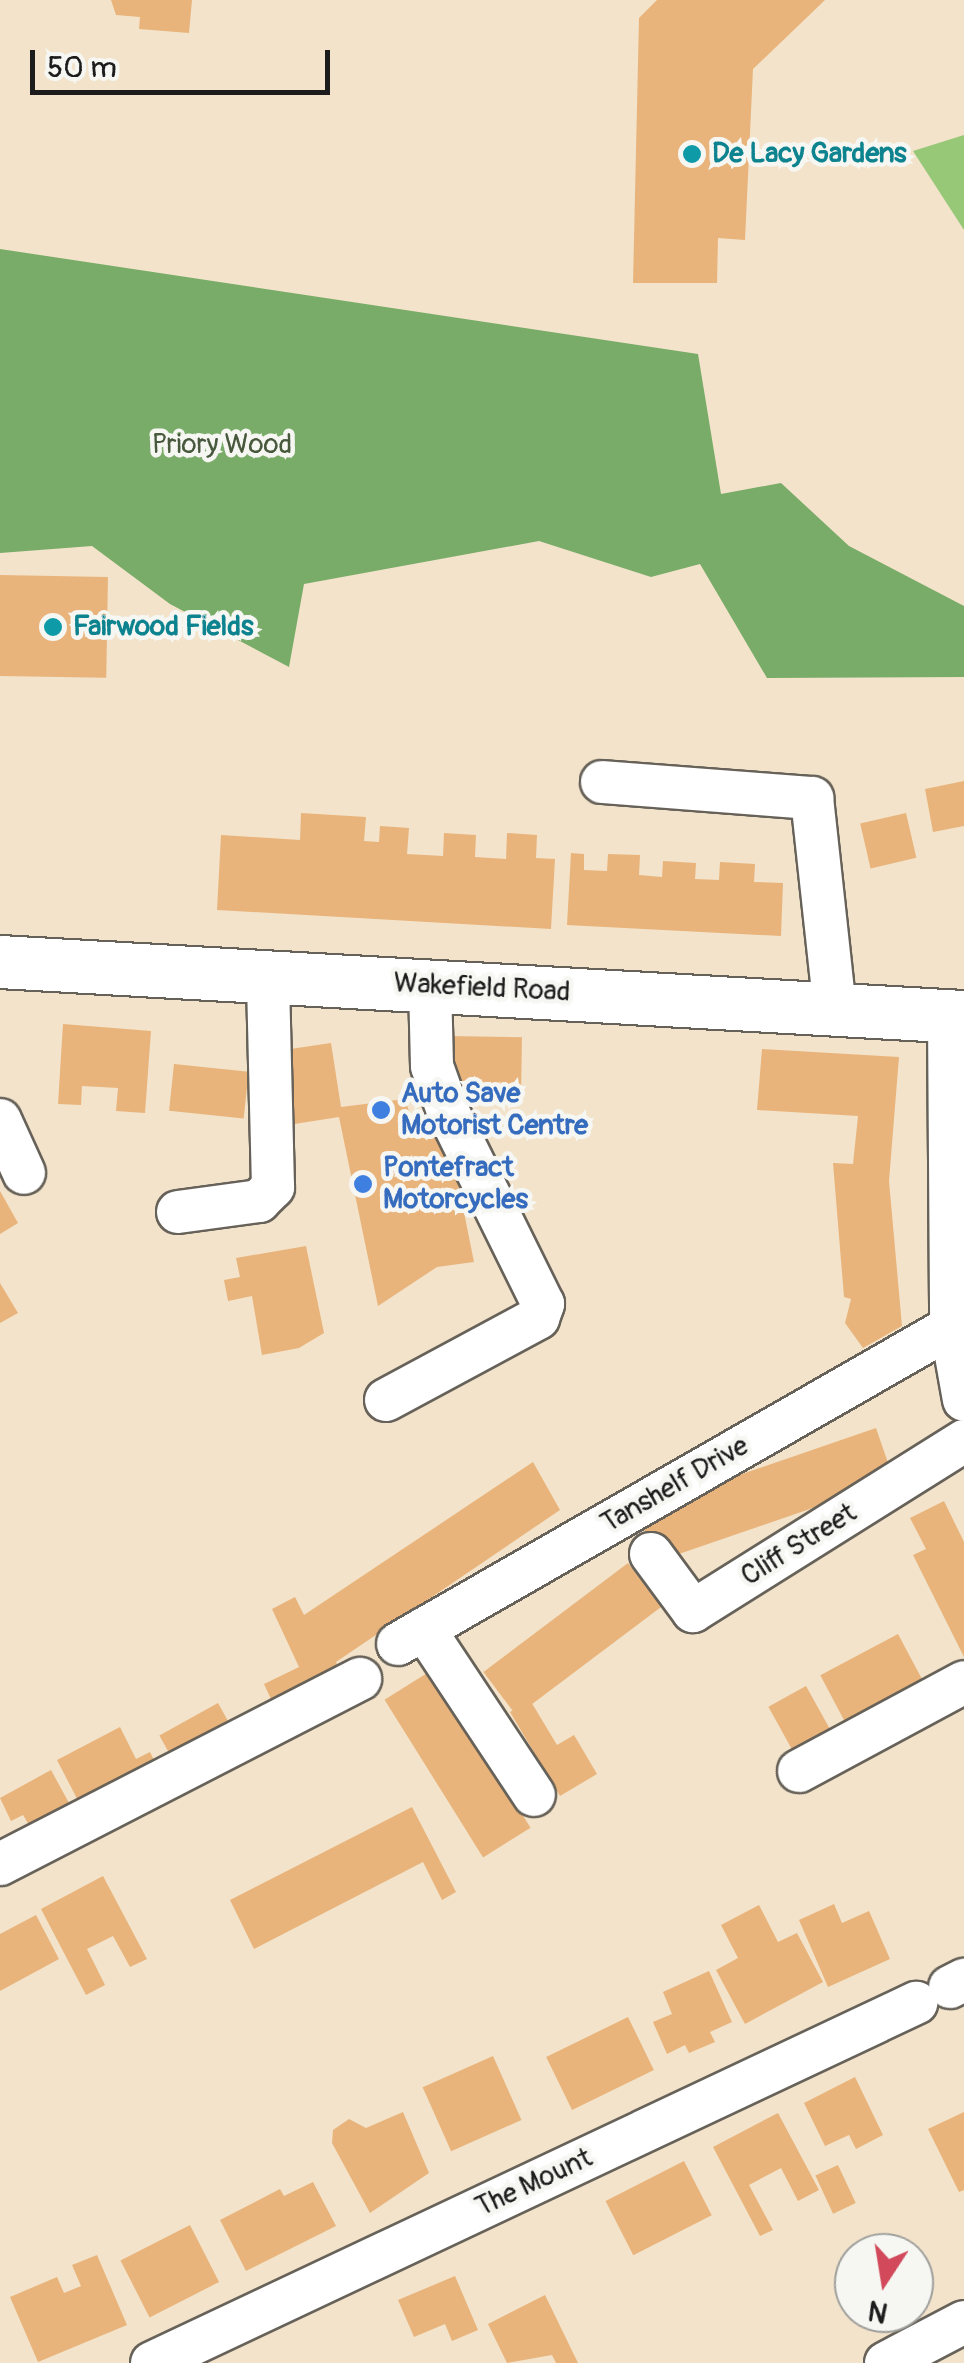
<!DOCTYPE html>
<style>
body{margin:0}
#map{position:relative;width:964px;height:2363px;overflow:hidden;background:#f2e3ca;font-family:Pangolin,sans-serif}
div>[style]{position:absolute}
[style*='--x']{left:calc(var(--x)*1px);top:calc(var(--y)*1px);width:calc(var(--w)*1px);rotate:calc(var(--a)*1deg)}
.green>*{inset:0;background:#97c878}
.forest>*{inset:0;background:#79ac68}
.building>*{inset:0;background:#e9b47b;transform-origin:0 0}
.roads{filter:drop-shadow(2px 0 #676259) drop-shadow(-2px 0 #676259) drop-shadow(0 2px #676259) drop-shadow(0 -2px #676259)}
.minor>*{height:42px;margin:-21px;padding:0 21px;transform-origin:21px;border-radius:21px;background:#fff}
.major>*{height:52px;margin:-26px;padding:0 26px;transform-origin:26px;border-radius:26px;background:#fff}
.dots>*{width:28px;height:28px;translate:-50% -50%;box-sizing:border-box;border:5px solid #f6f6f2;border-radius:50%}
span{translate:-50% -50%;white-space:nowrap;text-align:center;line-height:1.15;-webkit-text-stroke:9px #f6f6f2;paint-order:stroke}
.culture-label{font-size:28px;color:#0d838f;font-weight:700}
.left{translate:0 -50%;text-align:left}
.park-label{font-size:28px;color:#47583c}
.street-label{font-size:28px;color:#1c1c1c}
.shop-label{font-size:28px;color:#366cbe;font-weight:700}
.north{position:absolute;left:834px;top:2233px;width:100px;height:100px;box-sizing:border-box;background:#f6f6f2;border:2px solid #9f9f9c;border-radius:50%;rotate:192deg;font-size:28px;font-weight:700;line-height:40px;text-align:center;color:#1c1c1c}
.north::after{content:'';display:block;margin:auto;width:35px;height:45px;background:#d1495b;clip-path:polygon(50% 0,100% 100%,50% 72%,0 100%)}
.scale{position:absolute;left:30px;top:50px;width:300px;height:45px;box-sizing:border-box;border:5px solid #1c1c1c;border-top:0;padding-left:12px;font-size:30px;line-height:35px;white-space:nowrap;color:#1c1c1c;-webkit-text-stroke:8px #f6f6f2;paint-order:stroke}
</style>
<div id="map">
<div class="green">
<div style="clip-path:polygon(964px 135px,964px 230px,913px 151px)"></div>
</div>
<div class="forest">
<div style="clip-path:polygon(0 249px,698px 354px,721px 494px,781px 483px,849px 546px,964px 606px,964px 677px,767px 678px,700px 564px,651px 577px,539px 541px,304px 584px,289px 667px,170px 604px,92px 546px,0 553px)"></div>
</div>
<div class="building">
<div style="clip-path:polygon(111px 0,192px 0,189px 33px,139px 29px,140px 17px,116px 15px)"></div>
<div style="clip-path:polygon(657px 0,825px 0,753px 69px,745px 240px,718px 238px,717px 283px,633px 283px,639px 18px)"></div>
<div style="left:0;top:575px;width:108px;height:101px;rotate:1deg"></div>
<div style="clip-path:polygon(964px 781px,964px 826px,933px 832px,925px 789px)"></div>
<div style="clip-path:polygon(301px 813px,366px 817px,364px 841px,379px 842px,380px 826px,409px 828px,407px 854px,443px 856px,444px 833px,476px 835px,475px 857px,506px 859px,507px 833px,537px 835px,536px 858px,555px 859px,551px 929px,217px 910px,221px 835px,300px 840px)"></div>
<div style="left:906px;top:813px;width:46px;height:47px;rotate:77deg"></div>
<div style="clip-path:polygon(571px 853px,584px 854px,584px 870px,607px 871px,608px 854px,640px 855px,639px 875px,662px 877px,663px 861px,696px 863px,695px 879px,719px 880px,720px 862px,755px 864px,754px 882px,783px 883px,781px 936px,567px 925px)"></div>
<div style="clip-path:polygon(63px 1024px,151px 1031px,145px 1113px,116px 1111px,118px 1088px,82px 1086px,81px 1105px,58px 1104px)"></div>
<div style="left:446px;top:1036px;width:76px;height:48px;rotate:1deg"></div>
<div style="clip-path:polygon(331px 1043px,341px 1107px,405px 1099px,416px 1133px,447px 1128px,474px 1262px,437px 1267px,378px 1306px,339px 1117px,288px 1125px,277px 1051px)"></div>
<div style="clip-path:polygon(762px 1049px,899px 1057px,889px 1181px,902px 1326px,863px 1348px,845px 1323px,851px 1299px,844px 1297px,833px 1163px,853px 1164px,858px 1116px,757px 1110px)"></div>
<div style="left:174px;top:1064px;width:75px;height:47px;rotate:6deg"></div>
<div style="clip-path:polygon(0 1191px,18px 1223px,0 1234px)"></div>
<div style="clip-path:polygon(306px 1246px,324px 1333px,299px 1348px,262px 1355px,252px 1296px,228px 1301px,224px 1280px,240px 1277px,236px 1258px)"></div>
<div style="clip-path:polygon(0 1283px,18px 1313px,0 1323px)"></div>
<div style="left:876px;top:1428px;width:55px;height:252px;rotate:71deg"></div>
<div style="clip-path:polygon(533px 1462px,560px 1510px,336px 1662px,343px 1677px,277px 1712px,264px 1684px,299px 1667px,272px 1609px,295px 1597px,304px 1615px)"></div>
<div style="clip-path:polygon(944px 1501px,964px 1542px,964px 1657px,913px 1555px,926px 1549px,910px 1518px)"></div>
<div style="left:628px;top:1563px;width:55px;height:181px;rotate:53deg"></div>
<div style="left:898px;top:1634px;width:55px;height:88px;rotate:62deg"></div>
<div style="left:432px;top:1670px;width:186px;height:56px;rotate:58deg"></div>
<div style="left:806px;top:1686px;width:55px;height:43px;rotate:61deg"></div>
<div style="clip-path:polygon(530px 1700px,557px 1745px,574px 1735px,597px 1774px,560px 1796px,510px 1712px)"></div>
<div style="left:218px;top:1703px;width:38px;height:67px;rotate:61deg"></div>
<div style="clip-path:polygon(120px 1727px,136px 1759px,150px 1752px,160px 1772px,86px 1816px,57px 1760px)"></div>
<div style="clip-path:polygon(51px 1770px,74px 1812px,45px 1827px,41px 1818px,29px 1825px,23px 1815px,11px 1821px,0 1798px)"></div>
<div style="clip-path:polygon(412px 1807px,456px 1892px,442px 1900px,423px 1862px,254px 1949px,230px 1900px)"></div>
<div style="clip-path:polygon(103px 1876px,147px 1959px,130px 1967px,113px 1936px,87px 1949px,105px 1985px,86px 1995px,41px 1909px)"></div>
<div style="clip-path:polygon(834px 1904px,842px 1923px,869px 1911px,890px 1959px,828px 1987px,799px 1920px)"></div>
<div style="clip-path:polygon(759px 1905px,778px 1942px,797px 1933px,823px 1982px,745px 2024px,716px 1970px,738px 1958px,721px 1925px)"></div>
<div style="clip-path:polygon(36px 1915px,59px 1959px,0 1991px,0 1934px)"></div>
<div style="clip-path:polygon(709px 1971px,732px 2022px,710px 2032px,715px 2042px,689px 2053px,685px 2045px,667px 2054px,653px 2022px,672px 2014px,663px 1992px)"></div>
<div style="left:628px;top:2017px;width:59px;height:91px;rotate:64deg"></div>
<div style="left:493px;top:2056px;width:70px;height:77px;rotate:66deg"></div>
<div style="clip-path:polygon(855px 2077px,883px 2135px,856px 2149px,849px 2135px,825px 2146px,804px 2103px)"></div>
<div style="clip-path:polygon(403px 2112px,429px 2173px,370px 2213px,332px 2143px,333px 2130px,349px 2119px,366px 2128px)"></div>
<div style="clip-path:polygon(964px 2112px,964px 2190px,959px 2192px,928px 2129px)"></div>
<div style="clip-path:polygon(778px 2113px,819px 2190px,798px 2201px,781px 2168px,749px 2185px,773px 2230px,760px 2236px,713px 2147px)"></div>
<div style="left:684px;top:2161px;width:61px;height:88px;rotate:63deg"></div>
<div style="left:838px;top:2165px;width:42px;height:25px;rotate:65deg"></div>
<div style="clip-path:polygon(313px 2182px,336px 2226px,246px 2271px,220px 2220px,280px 2189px,284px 2196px)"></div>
<div style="left:190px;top:2225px;width:64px;height:78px;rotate:63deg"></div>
<div style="clip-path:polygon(97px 2255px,127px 2325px,38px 2362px,10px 2297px,57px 2277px,64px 2293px,81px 2286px,72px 2265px)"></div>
<div style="clip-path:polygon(455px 2276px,478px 2330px,452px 2341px,445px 2324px,414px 2337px,398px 2300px)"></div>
<div style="clip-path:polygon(545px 2295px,578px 2363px,556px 2363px,552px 2355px,507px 2363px,488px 2324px)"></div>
</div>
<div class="roads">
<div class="minor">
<div style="--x:602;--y:782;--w:211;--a:4.4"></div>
<div style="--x:812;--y:798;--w:213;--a:83.8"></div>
<div style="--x:949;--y:1017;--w:310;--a:89.6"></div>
<div style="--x:951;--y:1327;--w:74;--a:79.9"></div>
<div style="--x:0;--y:1120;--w:58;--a:65.6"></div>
<div style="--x:178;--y:1212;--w:82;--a:-7.7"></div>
<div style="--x:259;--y:1201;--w:20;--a:-45"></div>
<div style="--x:273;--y:1187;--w:211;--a:-91.4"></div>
<div style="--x:386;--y:1400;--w:173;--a:-28.3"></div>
<div style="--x:538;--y:1318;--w:15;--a:-70"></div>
<div style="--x:543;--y:1304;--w:212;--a:-116.3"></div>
<div style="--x:449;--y:1114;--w:51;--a:-109.5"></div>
<div style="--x:432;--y:1066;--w:81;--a:-91.4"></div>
<div style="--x:651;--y:1554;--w:71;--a:53.6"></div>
<div style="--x:693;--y:1611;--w:320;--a:-32.1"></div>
<div style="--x:424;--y:1629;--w:199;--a:56.5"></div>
<div style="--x:398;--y:1644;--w:637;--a:-29.82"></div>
<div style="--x:799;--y:1771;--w:187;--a:-28.3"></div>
<div style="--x:0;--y:1864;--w:405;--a:-27.2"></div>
<div style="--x:950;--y:1987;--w:16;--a:-27"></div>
<div style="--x:152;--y:2363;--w:845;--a:-25.23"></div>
<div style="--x:886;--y:2363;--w:88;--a:-27.7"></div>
</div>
<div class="major">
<div style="--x:0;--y:962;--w:966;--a:3.27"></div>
</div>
</div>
<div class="dots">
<div style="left:692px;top:154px;background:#0f9aa8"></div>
<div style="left:53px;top:627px;background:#0f9aa8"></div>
<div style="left:381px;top:1110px;background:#3f7fe0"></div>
<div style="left:363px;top:1184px;background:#3f7fe0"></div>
</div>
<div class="culture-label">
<span class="left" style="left:712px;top:154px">De Lacy Gardens</span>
<span class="left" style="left:73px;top:627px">Fairwood Fields</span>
</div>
<div class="park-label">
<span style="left:222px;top:445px">Priory Wood</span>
</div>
<div class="street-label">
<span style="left:482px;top:988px;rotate:3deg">Wakefield Road</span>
<span style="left:675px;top:1485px;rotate:-30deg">Tanshelf Drive</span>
<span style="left:799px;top:1545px;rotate:-32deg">Cliff Street</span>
<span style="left:534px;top:2183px;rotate:-25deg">The Mount</span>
</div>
<div class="shop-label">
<span class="left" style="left:401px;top:1110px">Auto Save<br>Motorist Centre</span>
<span class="left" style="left:383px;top:1184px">Pontefract<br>Motorcycles</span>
</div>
<div class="north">N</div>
<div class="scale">50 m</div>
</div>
